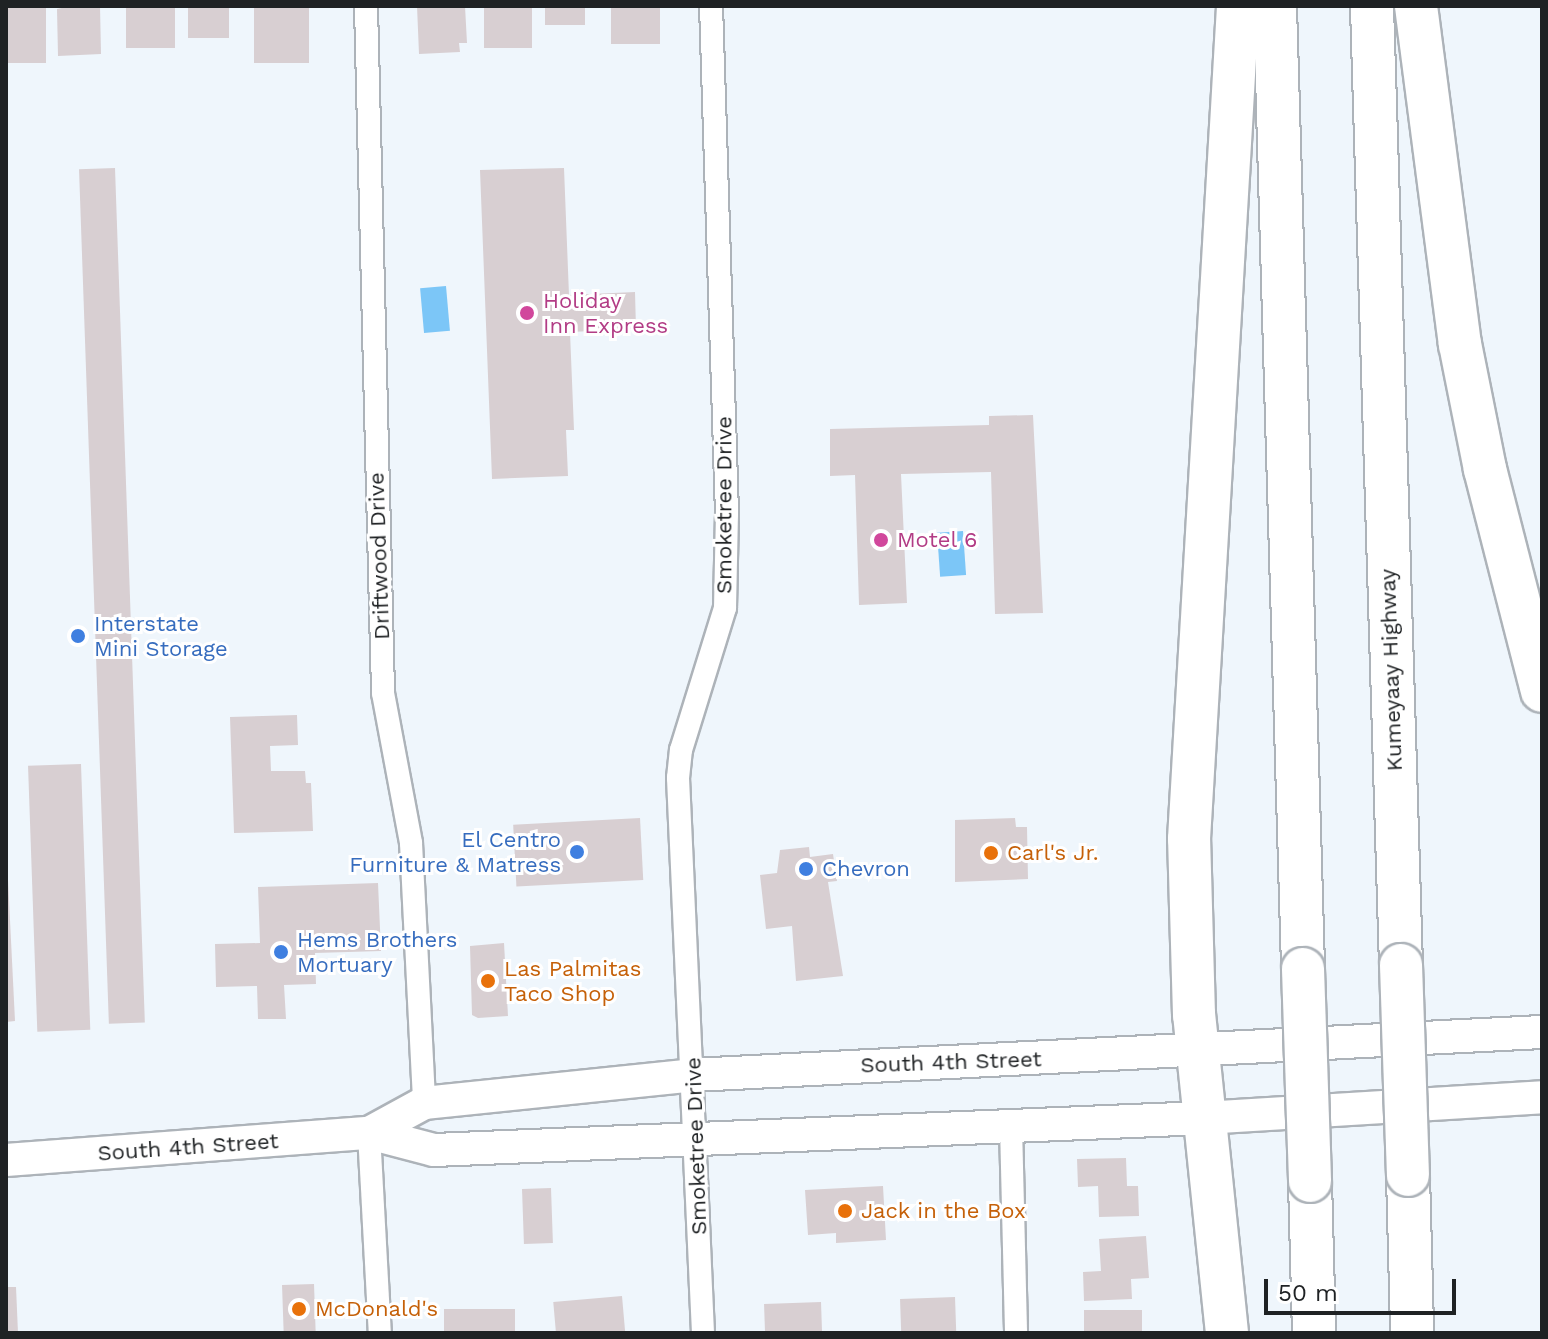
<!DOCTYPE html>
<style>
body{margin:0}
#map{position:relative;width:1548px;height:1339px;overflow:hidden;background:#eff6fc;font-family:"Work Sans",sans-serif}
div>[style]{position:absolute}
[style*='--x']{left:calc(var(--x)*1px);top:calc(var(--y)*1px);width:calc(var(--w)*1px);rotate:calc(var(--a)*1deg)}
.water>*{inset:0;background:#7cc6f7;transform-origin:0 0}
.building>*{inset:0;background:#d8cfd2;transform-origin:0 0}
.roads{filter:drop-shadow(2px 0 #adb3b9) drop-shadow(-2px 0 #adb3b9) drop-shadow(0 2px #adb3b9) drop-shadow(0 -2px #adb3b9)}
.minor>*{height:22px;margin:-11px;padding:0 11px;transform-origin:11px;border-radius:11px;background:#fff}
.secondary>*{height:32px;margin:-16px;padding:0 16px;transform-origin:16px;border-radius:16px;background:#fff}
.motorway>*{height:42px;margin:-21px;padding:0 21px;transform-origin:21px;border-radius:21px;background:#fff}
.bridges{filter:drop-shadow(2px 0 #adb3b9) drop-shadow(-2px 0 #adb3b9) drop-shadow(0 2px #adb3b9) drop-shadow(0 -2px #adb3b9)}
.motorway-bridge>*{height:42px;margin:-21px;padding:0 21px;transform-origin:21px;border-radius:21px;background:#fff}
.dots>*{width:22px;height:22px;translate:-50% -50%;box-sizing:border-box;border:4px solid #fff;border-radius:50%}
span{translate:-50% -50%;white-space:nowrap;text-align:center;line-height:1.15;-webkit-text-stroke:6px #fff;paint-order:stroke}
.hotel-label{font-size:22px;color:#b23c85}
.left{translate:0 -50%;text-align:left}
.street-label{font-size:22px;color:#1f2224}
.shop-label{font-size:22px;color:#366cbe}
.right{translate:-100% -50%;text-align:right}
.food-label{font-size:22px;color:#c56008}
.frame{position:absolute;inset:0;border:8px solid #1f2224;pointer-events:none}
.scale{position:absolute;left:1264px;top:1279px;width:192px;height:36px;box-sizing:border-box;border:4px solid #1f2224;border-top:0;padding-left:10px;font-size:24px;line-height:28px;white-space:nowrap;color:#1f2224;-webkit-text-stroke:6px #fff;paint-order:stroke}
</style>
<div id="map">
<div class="water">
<div style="left:446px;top:286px;width:45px;height:26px;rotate:85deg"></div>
<div style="left:963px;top:531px;width:44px;height:26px;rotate:86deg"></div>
</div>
<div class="building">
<div style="left:6px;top:6px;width:40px;height:57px"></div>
<div style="clip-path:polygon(71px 6px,100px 6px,101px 54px,58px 56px,57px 9px)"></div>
<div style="left:126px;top:6px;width:49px;height:42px"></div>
<div style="left:188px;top:6px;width:41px;height:32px"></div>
<div style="left:254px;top:6px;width:55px;height:57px"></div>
<div style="clip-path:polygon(417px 6px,465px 6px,467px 43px,459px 43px,460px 52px,419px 54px)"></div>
<div style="left:484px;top:6px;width:48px;height:42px"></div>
<div style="left:545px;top:6px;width:40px;height:19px"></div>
<div style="left:611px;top:6px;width:49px;height:38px"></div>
<div style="left:115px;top:168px;width:855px;height:36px;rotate:88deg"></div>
<div style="clip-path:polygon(564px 168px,569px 295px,635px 292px,636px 329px,570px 332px,574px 430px,566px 430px,568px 476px,492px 479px,480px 170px)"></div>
<div style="clip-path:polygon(1033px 415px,1043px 613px,995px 614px,991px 472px,901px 474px,907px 603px,859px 605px,855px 475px,830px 476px,830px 429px,989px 425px,989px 416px)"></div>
<div style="clip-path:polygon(297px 715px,298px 745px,270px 746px,271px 771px,305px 771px,306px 783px,311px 783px,313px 831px,234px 833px,230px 717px)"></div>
<div style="left:81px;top:764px;width:266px;height:53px;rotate:88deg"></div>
<div style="left:640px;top:818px;width:62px;height:127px;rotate:87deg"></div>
<div style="clip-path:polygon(1015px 818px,1016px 827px,1027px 827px,1028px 879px,955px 882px,955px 820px)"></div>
<div style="clip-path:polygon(6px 839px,15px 1021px,6px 1022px)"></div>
<div style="clip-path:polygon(809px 847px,810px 857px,833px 854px,837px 881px,828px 882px,843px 976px,796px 981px,792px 926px,766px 929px,760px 875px,777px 873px,780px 850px)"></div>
<div style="clip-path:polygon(378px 883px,381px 951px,315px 953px,316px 984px,284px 985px,286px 1019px,258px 1019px,257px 986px,216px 987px,215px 944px,260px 943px,258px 887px)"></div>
<div style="clip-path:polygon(504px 943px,508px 1016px,478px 1018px,472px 1015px,470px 946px)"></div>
<div style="clip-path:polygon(1126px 1158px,1127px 1186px,1138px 1186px,1139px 1216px,1099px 1217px,1098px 1186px,1078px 1187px,1077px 1159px)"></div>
<div style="clip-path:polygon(883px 1186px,886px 1240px,836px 1243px,836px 1233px,808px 1235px,805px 1190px)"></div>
<div style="left:551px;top:1188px;width:55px;height:29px;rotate:88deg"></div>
<div style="clip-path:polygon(1146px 1236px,1149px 1278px,1131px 1279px,1132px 1299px,1084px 1301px,1083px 1272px,1101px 1271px,1099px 1239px)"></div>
<div style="left:314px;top:1284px;width:49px;height:32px;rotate:88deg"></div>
<div style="clip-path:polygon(6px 1287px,16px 1287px,18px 1333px,6px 1333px)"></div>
<div style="left:622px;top:1296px;width:37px;height:69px;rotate:85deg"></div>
<div style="left:955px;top:1297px;width:36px;height:55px;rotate:88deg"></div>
<div style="left:821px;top:1302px;width:31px;height:57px;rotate:88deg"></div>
<div style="left:515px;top:1309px;width:24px;height:71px;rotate:90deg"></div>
<div style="left:1142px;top:1310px;width:23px;height:58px;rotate:90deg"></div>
</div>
<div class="roads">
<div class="minor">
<div style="--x:366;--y:6;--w:687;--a:88.58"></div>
<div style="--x:383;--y:693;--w:153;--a:79.4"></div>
<div style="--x:411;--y:843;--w:260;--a:87.1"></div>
<div style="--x:1011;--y:1126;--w:207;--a:88.6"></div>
<div style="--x:369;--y:1133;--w:200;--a:86.9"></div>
<div style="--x:703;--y:1333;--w:556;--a:-92.58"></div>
<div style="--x:678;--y:778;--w:28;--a:-84"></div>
<div style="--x:681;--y:750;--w:149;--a:-72.8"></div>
<div style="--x:725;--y:608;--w:94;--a:-88.8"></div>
<div style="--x:727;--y:514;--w:508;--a:-91.8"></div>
</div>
<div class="secondary">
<div style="--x:369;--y:1133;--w:63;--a:-28.6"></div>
<div style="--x:424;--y:1103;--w:270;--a:-5.9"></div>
<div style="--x:693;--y:1075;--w:850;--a:-2.9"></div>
<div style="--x:6;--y:1160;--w:364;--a:-4.3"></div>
<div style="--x:369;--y:1133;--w:67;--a:14.7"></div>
<div style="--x:434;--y:1150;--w:770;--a:-2.38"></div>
<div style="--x:1203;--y:1118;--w:340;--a:-3.5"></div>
</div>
<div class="motorway">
<div style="--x:1275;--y:6;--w:963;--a:88.33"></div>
<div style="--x:1372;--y:6;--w:959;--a:88.27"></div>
<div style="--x:1416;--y:6;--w:341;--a:82.6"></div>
<div style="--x:1460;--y:344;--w:127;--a:78.7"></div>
<div style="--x:1485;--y:469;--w:229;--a:75.6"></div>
<div style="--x:1408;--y:1175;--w:158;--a:88.5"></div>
<div style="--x:1310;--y:1181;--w:152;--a:88.5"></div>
<div style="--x:1227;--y:1333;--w:320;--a:-95.9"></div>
<div style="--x:1194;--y:1015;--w:176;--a:-91.6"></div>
<div style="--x:1189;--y:839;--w:834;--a:-86.63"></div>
</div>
</div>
<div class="bridges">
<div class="motorway-bridge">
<div style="--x:1401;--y:965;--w:210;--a:88.1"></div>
<div style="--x:1303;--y:969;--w:212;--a:88.1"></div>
</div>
</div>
<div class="dots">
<div style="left:527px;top:313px;background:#d1479c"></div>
<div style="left:881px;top:540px;background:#d1479c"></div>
<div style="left:78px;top:636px;background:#3f7fe0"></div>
<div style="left:577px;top:852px;background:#3f7fe0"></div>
<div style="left:991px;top:853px;background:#e8710a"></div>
<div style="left:806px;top:869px;background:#3f7fe0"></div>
<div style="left:281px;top:952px;background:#3f7fe0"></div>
<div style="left:488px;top:981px;background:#e8710a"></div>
<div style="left:845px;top:1211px;background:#e8710a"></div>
<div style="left:299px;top:1309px;background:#e8710a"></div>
</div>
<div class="hotel-label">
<span class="left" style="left:543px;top:313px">Holiday<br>Inn Express</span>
<span class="left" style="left:897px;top:540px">Motel 6</span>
</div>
<div class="street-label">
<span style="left:724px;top:505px;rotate:-90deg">Smoketree Drive</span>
<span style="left:379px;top:556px;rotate:-92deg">Driftwood Drive</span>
<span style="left:1391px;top:670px;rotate:-92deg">Kumeyaay Highway</span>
<span style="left:951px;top:1062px;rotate:-2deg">South 4th Street</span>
<span style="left:696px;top:1146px;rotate:-92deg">Smoketree Drive</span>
<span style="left:188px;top:1147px;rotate:-4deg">South 4th Street</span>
</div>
<div class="shop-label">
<span class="left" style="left:94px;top:636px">Interstate<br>Mini Storage</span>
<span class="right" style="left:561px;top:852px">El Centro<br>Furniture &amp; Matress</span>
<span class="left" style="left:822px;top:869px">Chevron</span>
<span class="left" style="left:297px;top:952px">Hems Brothers<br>Mortuary</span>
</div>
<div class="food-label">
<span class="left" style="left:1007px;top:853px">Carl's Jr.</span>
<span class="left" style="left:504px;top:981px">Las Palmitas<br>Taco Shop</span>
<span class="left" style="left:861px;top:1211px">Jack in the Box</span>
<span class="left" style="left:315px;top:1309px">McDonald's</span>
</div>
<div class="frame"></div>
<div class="scale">50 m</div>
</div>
